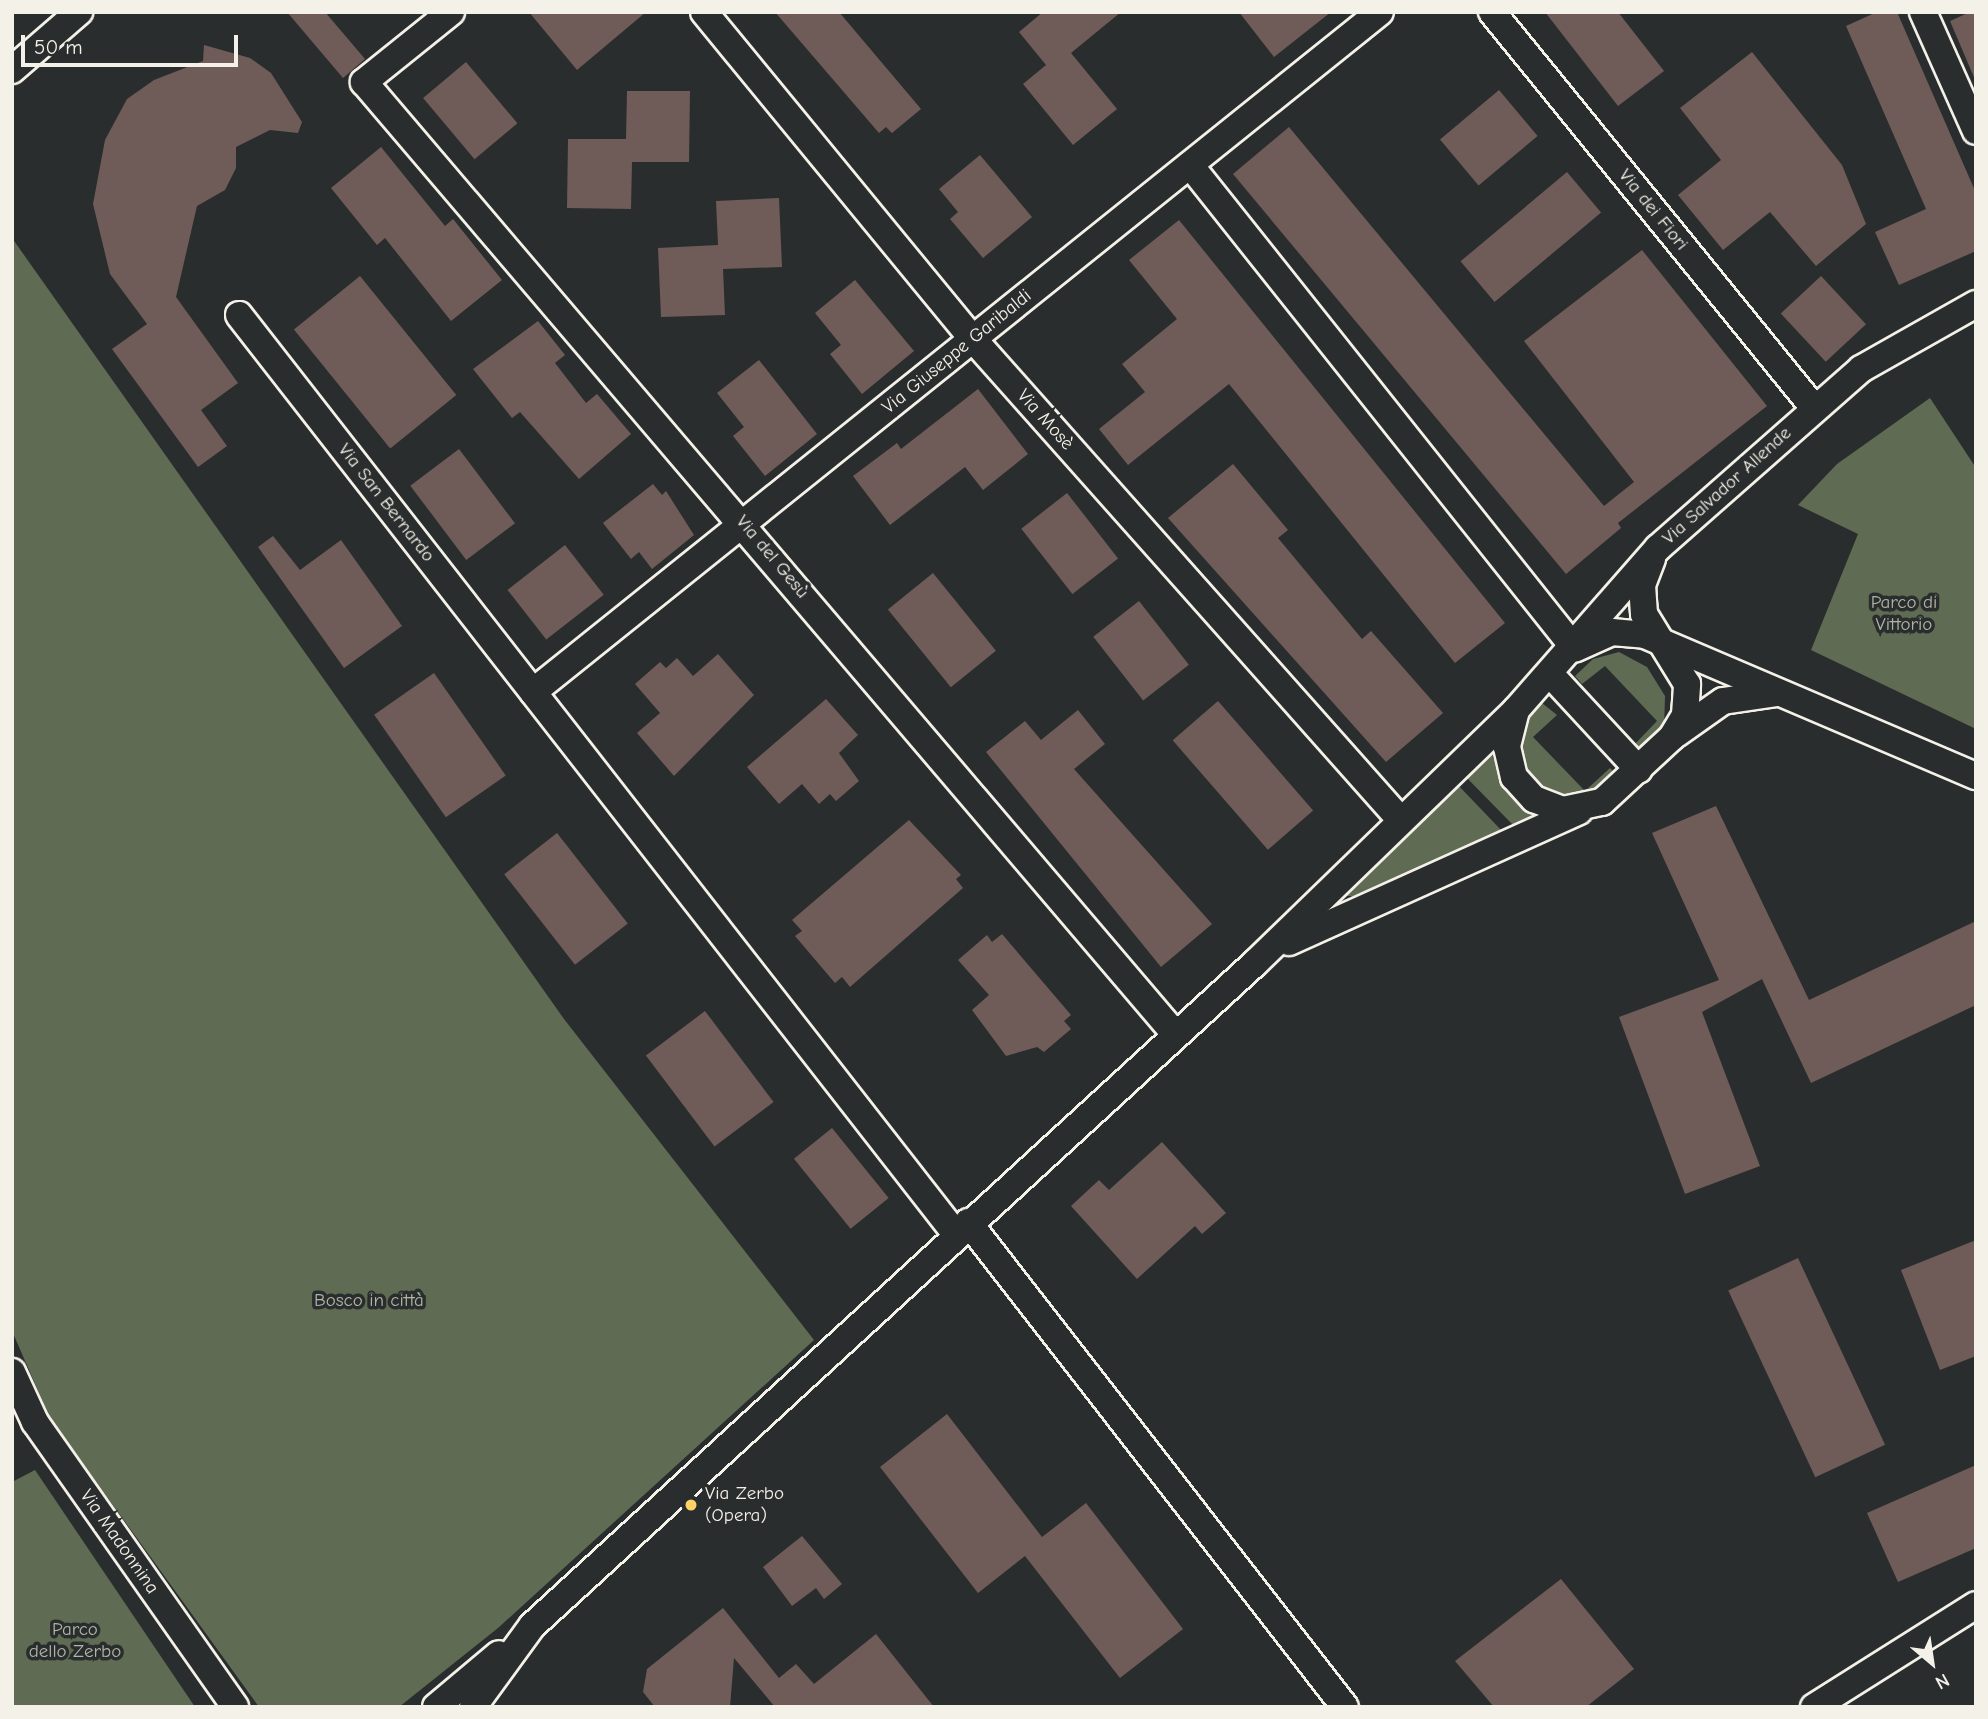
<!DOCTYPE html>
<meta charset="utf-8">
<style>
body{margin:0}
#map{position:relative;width:1988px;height:1719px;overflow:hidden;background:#2a2d2e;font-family:"Comic Neue",sans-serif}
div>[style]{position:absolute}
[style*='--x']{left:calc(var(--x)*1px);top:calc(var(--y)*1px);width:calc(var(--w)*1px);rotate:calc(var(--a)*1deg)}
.green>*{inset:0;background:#5f6c53}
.building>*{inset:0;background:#6f5c58;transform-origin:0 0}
.roads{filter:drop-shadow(2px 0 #f4f1e8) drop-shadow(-2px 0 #f4f1e8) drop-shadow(0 2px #f4f1e8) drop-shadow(0 -2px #f4f1e8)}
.minor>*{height:26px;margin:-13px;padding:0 13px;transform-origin:13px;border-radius:13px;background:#2a2d2e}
.dots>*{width:19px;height:19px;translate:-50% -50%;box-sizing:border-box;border:4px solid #2a2d2e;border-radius:50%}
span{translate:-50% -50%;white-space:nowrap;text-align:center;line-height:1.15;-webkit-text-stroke:7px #2a2d2e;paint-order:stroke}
.street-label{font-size:19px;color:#f4f1e8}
.park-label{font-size:19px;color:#b1b5a5}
.poi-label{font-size:19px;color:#f4f1e8}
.left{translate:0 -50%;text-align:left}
.frame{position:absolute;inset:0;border:14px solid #f4f1e8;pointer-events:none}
.north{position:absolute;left:1897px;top:1628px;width:70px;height:70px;-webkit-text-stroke:5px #2a2d2e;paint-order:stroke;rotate:151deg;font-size:19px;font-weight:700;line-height:28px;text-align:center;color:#f4f1e8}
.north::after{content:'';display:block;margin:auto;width:24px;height:32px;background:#f4f1e8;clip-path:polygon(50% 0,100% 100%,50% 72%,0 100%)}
.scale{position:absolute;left:21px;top:35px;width:217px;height:32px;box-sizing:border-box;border:4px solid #f4f1e8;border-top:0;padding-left:9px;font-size:21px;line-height:24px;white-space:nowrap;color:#f4f1e8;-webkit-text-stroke:5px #2a2d2e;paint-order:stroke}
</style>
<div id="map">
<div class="green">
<div style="clip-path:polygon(12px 238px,564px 1019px,814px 1340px,498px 1628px,399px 1707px,259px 1707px,50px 1418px,12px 1331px)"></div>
<div style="clip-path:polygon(1930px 398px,1976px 468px,1976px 729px,1811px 650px,1858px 534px,1798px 505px,1837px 464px)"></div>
<div style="clip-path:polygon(1619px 652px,1647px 667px,1665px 696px,1664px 730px,1639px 750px,1635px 744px,1657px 721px,1605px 666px,1582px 684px,1575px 676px,1593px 659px)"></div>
<div style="clip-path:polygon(1542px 703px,1557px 715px,1533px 737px,1585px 791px,1610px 768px,1620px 778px,1575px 800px,1553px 796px,1529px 775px,1520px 740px,1524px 722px)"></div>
<div style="clip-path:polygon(1490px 750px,1506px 786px,1541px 817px,1514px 826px,1464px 775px)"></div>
<div style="clip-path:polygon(1456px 783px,1503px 832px,1353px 896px,1337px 896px)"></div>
<div style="clip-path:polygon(35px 1470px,195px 1707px,12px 1707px,12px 1482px)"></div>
</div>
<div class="building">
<div style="clip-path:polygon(287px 12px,325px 12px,365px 59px,343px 78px)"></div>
<div style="clip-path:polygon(529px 12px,646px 12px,577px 70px)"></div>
<div style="clip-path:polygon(775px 12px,839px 12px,921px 109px,892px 133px,886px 127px,879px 133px)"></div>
<div style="clip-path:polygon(1043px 12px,1121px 12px,1071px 53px,1117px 109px,1073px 145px,1023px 84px,1046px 65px,1019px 32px)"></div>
<div style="clip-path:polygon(1239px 12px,1331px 12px,1274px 57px)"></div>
<div style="clip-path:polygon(1545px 12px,1618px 12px,1664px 71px,1618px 106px)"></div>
<div style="clip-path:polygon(1877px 12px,1897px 12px,1976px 193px,1976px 251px,1899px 285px,1875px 232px,1926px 209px,1846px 26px)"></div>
<div style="clip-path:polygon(1970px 12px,1976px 12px,1976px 82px,1950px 21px)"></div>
<div style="clip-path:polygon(204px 45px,250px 58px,271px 73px,302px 122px,298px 133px,270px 130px,236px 147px,236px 168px,225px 190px,197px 206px,176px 297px,238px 383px,201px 410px,227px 446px,198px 467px,112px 349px,147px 324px,110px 274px,93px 204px,105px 140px,127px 99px,154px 80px,203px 61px)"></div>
<div style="clip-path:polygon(1752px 52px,1842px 165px,1866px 224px,1816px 266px,1770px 212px,1723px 250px,1678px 195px,1721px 160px,1680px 108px)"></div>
<div style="left:466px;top:62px;width:80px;height:56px;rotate:50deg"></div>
<div style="left:1499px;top:90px;width:60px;height:77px;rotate:50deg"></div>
<div style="clip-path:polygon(627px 91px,690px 91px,689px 162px,632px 162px,631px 209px,567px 208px,568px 139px,626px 139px)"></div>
<div style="clip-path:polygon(1289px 127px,1604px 506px,1634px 482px,1524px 341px,1642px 250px,1767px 406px,1618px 523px,1621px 528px,1566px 574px,1233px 174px)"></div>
<div style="clip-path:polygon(381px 147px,445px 226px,453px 219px,502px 280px,451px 321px,385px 238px,377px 245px,331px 188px)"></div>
<div style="clip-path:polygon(980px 155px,1032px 217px,983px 258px,950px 219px,958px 212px,939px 189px)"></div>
<div style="left:1567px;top:172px;width:53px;height:139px;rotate:50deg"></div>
<div style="clip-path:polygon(779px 198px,782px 267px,723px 269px,725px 315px,661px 317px,658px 248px,718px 245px,716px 201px)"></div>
<div style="clip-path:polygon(1179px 220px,1505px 623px,1455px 663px,1229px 384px,1128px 465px,1099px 429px,1145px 392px,1122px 364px,1177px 319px,1129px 260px)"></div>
<div style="left:360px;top:276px;width:153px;height:85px;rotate:51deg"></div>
<div style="left:1821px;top:276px;width:66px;height:55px;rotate:47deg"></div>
<div style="clip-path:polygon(855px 280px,914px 351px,862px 394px,830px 354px,841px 345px,815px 313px)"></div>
<div style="clip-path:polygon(538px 321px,565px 355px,555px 363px,586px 403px,597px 394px,631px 434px,579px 479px,520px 412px,512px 418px,473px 369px)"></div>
<div style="clip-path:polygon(759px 360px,817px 434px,765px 476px,733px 436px,744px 427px,717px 393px)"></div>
<div style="clip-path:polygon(978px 389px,1028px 454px,983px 490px,965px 467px,890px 525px,853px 476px,897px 443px,901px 449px)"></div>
<div style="left:459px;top:449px;width:93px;height:61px;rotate:53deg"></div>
<div style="clip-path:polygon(1233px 464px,1288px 530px,1278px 538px,1362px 639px,1371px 631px,1443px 713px,1386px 762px,1168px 518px)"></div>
<div style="clip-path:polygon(653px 484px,662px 495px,666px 491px,694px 535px,652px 569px,639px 552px,631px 559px,603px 523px)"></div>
<div style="left:1067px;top:493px;width:83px;height:58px;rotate:52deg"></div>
<div style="clip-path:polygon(273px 536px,300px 570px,341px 540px,402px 626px,344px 668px,258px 547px)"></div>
<div style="left:565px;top:545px;width:63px;height:73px;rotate:52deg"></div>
<div style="left:933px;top:573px;width:100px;height:58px;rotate:51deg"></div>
<div style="left:1139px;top:601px;width:81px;height:58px;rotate:52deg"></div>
<div style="clip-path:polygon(718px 654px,754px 695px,674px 776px,637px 733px,660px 713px,635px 684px,660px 662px,666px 668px,677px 658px,693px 676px)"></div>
<div style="left:434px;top:673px;width:125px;height:73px;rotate:55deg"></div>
<div style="clip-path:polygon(826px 699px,858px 735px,839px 753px,859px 781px,836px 801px,830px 794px,819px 804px,802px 784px,779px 804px,747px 767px)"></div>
<div style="left:1218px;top:701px;width:145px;height:60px;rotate:49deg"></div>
<div style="clip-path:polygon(1078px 710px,1105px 744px,1074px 769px,1212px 924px,1161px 967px,986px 752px,1025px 721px,1041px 740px)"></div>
<div style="clip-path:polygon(1716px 806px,1809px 1000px,1976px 921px,1976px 1005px,1811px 1083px,1762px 979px,1702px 1012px,1760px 1166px,1685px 1194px,1619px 1017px,1719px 980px,1652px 833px)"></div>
<div style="clip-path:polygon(909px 820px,961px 875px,956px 879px,963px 888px,850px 987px,842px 977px,835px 983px,795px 936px,802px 931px,792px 920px)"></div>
<div style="left:557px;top:833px;width:115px;height:67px;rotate:52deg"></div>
<div style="clip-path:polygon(1002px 934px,1071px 1015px,1064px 1021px,1071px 1029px,1044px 1052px,1037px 1047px,1006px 1056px,972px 1010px,989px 995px,958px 960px,987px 935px,992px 942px)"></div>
<div style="left:705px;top:1011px;width:114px;height:74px;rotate:53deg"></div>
<div style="left:832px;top:1128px;width:90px;height:49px;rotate:51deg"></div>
<div style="clip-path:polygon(1162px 1142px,1226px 1213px,1202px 1234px,1195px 1226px,1137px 1279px,1071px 1206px,1099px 1180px,1109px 1190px)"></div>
<div style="clip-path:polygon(1976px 1240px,1976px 1356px,1940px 1370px,1901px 1270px)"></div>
<div style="left:1798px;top:1258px;width:206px;height:77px;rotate:65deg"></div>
<div style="clip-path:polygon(947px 1414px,1042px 1537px,1086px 1503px,1183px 1629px,1120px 1678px,1025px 1556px,978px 1593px,880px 1467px)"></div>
<div style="clip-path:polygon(1976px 1465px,1976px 1548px,1898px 1582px,1867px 1513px)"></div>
<div style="clip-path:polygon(802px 1536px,842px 1584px,824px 1599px,816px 1588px,792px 1606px,763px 1567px)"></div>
<div style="clip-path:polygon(1561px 1579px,1634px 1669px,1586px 1707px,1494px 1707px,1455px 1661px)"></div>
<div style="clip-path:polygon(723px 1608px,779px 1678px,796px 1664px,814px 1684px,876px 1634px,934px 1707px,775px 1707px,734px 1658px,730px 1707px,655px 1707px,643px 1692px,647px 1669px)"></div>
</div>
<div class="roads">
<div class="minor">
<div style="--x:451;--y:12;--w:112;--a:141.2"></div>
<div style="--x:364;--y:82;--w:1251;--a:49.57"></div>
<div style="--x:704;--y:12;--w:423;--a:50.6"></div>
<div style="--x:973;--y:339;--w:640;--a:48.36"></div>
<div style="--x:1492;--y:12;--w:510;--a:50.88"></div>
<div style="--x:1923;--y:12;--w:130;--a:66"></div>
<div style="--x:12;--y:70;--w:89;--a:-40.9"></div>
<div style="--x:1190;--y:165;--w:618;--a:51.5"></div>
<div style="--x:239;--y:315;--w:1164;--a:52.05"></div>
<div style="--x:1576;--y:648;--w:39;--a:-24"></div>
<div style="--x:1612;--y:632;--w:33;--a:5"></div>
<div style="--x:1645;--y:635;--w:360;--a:23.1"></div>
<div style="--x:1551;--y:675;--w:129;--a:47.2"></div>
<div style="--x:533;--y:692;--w:1086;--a:-38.76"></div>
<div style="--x:1516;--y:710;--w:38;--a:104"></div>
<div style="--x:1507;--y:747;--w:31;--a:77"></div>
<div style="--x:1514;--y:777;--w:30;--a:48"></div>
<div style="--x:1534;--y:799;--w:31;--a:21"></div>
<div style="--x:1563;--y:810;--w:40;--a:-12"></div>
<div style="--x:1602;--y:802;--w:96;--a:-42.9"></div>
<div style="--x:1672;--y:737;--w:26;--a:-59"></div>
<div style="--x:1685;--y:715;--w:31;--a:-86"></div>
<div style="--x:1687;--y:684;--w:82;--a:-121.6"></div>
<div style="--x:1644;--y:614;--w:29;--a:-94"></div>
<div style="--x:1642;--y:585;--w:28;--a:-69"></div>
<div style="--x:1676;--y:734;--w:57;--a:-35.1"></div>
<div style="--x:1723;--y:701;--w:55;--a:-8.4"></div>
<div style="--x:1289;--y:942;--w:318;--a:-24.3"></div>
<div style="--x:968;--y:1222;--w:614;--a:52.14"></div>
<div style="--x:12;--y:1372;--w:55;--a:65.3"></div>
<div style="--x:35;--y:1422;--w:348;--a:54.9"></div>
<div style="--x:436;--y:1707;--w:82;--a:-40.1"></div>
<div style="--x:473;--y:1707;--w:100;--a:-53.9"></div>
<div style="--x:532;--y:1626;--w:981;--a:-42.52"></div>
<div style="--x:1255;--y:963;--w:363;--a:-44.1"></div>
<div style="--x:1516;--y:710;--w:215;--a:-48.8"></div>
<div style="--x:1658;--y:548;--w:271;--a:-41.4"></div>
<div style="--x:1861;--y:369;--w:132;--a:-29.5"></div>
<div style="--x:1814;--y:1707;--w:191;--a:-32.2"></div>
</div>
</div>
<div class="dots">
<div style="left:691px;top:1505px;background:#ffd166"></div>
</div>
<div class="street-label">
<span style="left:1653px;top:210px;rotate:51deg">Via dei Fiori</span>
<span style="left:957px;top:352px;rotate:-39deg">Via Giuseppe Garibaldi</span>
<span style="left:1045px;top:420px;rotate:48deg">Via Mosè</span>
<span style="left:1727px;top:486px;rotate:-42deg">Via Salvador Allende</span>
<span style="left:386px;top:503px;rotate:52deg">Via San Bernardo</span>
<span style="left:772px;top:557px;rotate:50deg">Via del Gesù</span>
<span style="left:119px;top:1542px;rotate:55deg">Via Madonnina</span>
</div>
<div class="park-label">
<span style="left:1904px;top:614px">Parco di<br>Vittorio</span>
<span style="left:369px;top:1301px">Bosco in città</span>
<span style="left:75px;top:1641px">Parco<br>dello Zerbo</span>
</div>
<div class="poi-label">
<span class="left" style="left:705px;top:1505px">Via Zerbo<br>(Opera)</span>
</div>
<div class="frame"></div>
<div class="north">N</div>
<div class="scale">50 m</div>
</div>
